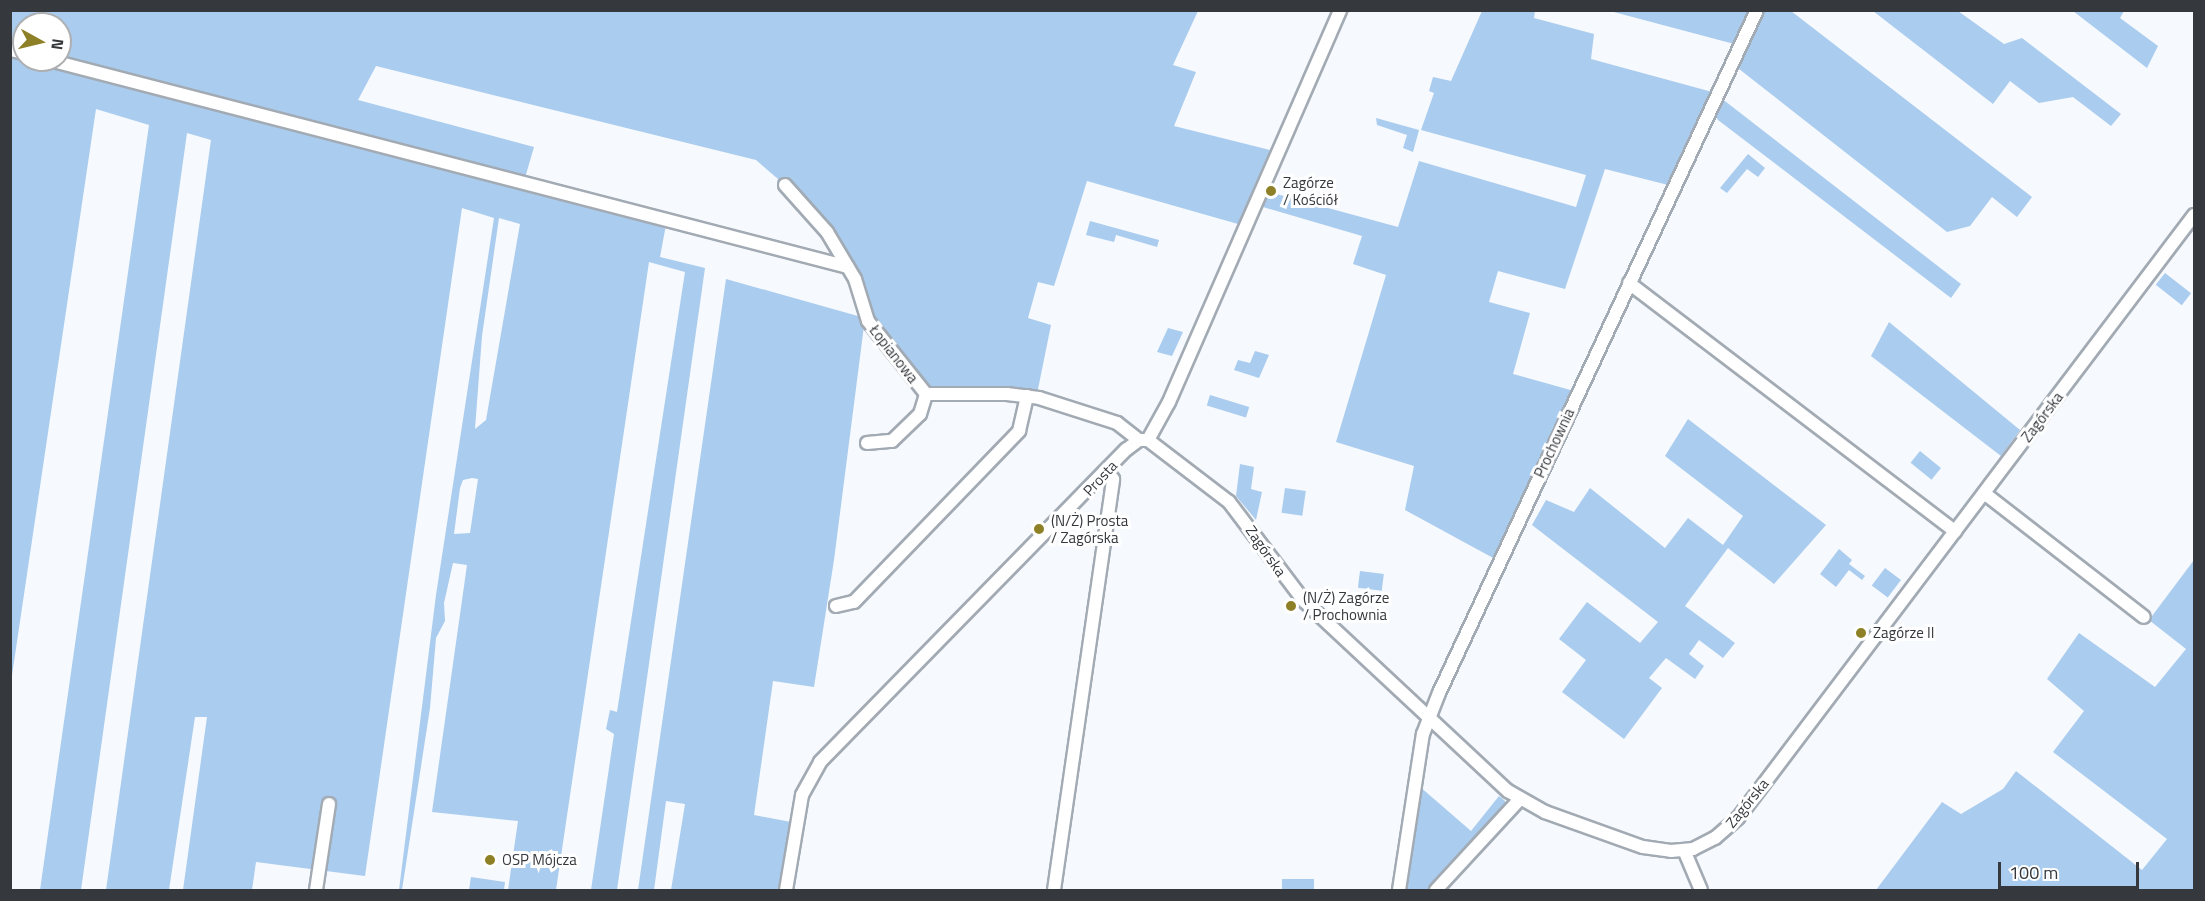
<!DOCTYPE html>
<meta charset="utf-8">
<style>
body{margin:0}
#map{position:relative;width:2205px;height:901px;overflow:hidden;background:#f6f9fd;font-family:"Titillium Web",sans-serif}
div>[style]{position:absolute}
[style*='--x']{left:calc(var(--x)*1px);top:calc(var(--y)*1px);width:calc(var(--w)*1px);rotate:calc(var(--a)*1deg)}
.green>*{inset:0;background:#aaccef;transform-origin:0 0}
.roads{filter:drop-shadow(2px 0 #a2aab3) drop-shadow(-2px 0 #a2aab3) drop-shadow(0 2px #a2aab3) drop-shadow(0 -2px #a2aab3)}
.minor>*{height:12px;margin:-6px;padding:0 6px;transform-origin:6px;border-radius:6px;background:#fff}
.dots>*{width:16px;height:16px;translate:-50% -50%;box-sizing:border-box;border:3px solid #fff;border-radius:50%}
span{translate:-50% -50%;white-space:nowrap;text-align:center;line-height:1.15;-webkit-text-stroke:6px #fff;paint-order:stroke}
.poi-label{font-size:15px;color:#35383c}
.left{translate:0 -50%;text-align:left}
.street-label{font-size:15px;color:#35383c}
.frame{position:absolute;inset:0;border:12px solid #35383c;pointer-events:none}
.north{position:absolute;left:12px;top:12px;width:60px;height:60px;box-sizing:border-box;background:#fff;border:2px solid #aeafb1;border-radius:50%;rotate:98deg;font-size:16px;font-weight:700;line-height:24px;text-align:center;color:#35383c}
.north::after{content:'';display:block;margin:auto;width:21px;height:27px;background:#8e8027;clip-path:polygon(50% 0,100% 100%,50% 72%,0 100%)}
.scale{position:absolute;left:1998px;top:862px;width:141px;height:27px;box-sizing:border-box;border:3px solid #35383c;border-top:0;padding-left:8px;font-size:18px;line-height:21px;white-space:nowrap;color:#35383c;-webkit-text-stroke:4px #fff;paint-order:stroke}
</style>
<div id="map">
<div class="green">
<div style="clip-path:polygon(evenodd,10px 11px,1198px 11px,1173px 65px,1196px 72px,1174px 126px,1270px 150px,1238px 224px,1087px 181px,1054px 286px,1038px 282px,1028px 318px,1051px 325px,1037px 394px,1008px 388px,930px 387px,923px 385px,870px 316px,861px 281px,785px 185px,756px 160px,376px 66px,358px 100px,534px 147px,525px 178px,668px 214px,660px 257px,705px 268px,617px 890px,591px 890px,614px 734px,606px 729px,610px 710px,617px 712px,685px 272px,649px 262px,556px 890px,508px 890px,518px 821px,432px 812px,467px 565px,453px 563px,444px 603px,445px 621px,436px 638px,430px 708px,402px 890px,399px 890px,436px 595px,494px 218px,462px 208px,365px 876px,256px 862px,252px 890px,183px 890px,207px 717px,195px 717px,169px 890px,106px 890px,211px 140px,187px 133px,81px 890px,40px 890px,149px 125px,96px 109px,11px 682px,10px 11px,24px 24px,60px 24px,60px 60px,24px 60px,24px 24px,10px 11px,499px 218px,520px 224px,486px 420px,475px 429px,482px 336px,499px 218px,10px 11px,472px 478px,478px 479px,470px 533px,454px 534px,460px 488px,463px 480px,472px 478px)"></div>
<div style="clip-path:polygon(1482px 11px,1535px 11px,1534px 18px,1594px 34px,1591px 59px,1716px 93px,1672px 186px,1605px 169px,1565px 289px,1498px 271px,1489px 302px,1530px 313px,1513px 374px,1574px 391px,1495px 559px,1405px 510px,1414px 466px,1336px 442px,1386px 275px,1353px 264px,1362px 236px,1263px 207px,1269px 192px,1398px 227px,1419px 161px,1576px 207px,1586px 175px,1421px 130px,1434px 93px,1429px 91px,1433px 77px,1451px 81px)"></div>
<div style="clip-path:polygon(1610px 11px,1755px 11px,1738px 45px)"></div>
<div style="clip-path:polygon(1757px 11px,1791px 11px,2032px 197px,2017px 217px,1992px 197px,1970px 226px,1947px 232px,1734px 65px)"></div>
<div style="clip-path:polygon(1873px 11px,1958px 11px,2004px 44px,2022px 38px,2121px 114px,2111px 126px,2073px 97px,2039px 103px,2010px 81px,1993px 104px)"></div>
<div style="clip-path:polygon(2073px 11px,2124px 11px,2120px 18px,2158px 46px,2147px 68px)"></div>
<div style="clip-path:polygon(1721px 98px,1961px 284px,1951px 298px,1718px 120px,1714px 113px)"></div>
<div style="clip-path:polygon(1376px 118px,1419px 130px,1413px 152px,1403px 148px,1407px 135px,1377px 125px)"></div>
<div style="clip-path:polygon(1748px 154px,1765px 168px,1758px 177px,1747px 169px,1727px 193px,1720px 188px)"></div>
<div style="clip-path:polygon(1090px 221px,1159px 240px,1157px 247px,1116px 235px,1114px 242px,1086px 235px)"></div>
<div style="left:2165px;top:273px;width:33px;height:15px;rotate:38deg"></div>
<div style="clip-path:polygon(726px 279px,865px 318px,834px 560px,814px 687px,773px 681px,754px 815px,791px 822px,780px 890px,671px 890px,685px 804px,666px 801px,654px 890px,638px 890px)"></div>
<div style="clip-path:polygon(1889px 322px,2020px 430px,2001px 456px,1871px 356px)"></div>
<div style="clip-path:polygon(1168px 328px,1183px 332px,1172px 356px,1157px 352px)"></div>
<div style="clip-path:polygon(1255px 351px,1269px 355px,1259px 378px,1234px 370px,1238px 360px,1250px 363px)"></div>
<div style="left:1210px;top:395px;width:41px;height:11px;rotate:17deg"></div>
<div style="clip-path:polygon(1688px 419px,1826px 525px,1774px 584px,1728px 548px,1685px 606px,1735px 643px,1723px 658px,1699px 640px,1689px 654px,1704px 666px,1695px 679px,1666px 658px,1649px 678px,1662px 688px,1624px 739px,1562px 692px,1586px 660px,1559px 639px,1587px 602px,1640px 643px,1658px 622px,1532px 525px,1546px 500px,1574px 512px,1590px 488px,1665px 548px,1688px 518px,1723px 545px,1743px 516px,1665px 456px)"></div>
<div style="left:1920px;top:451px;width:27px;height:15px;rotate:39deg"></div>
<div style="clip-path:polygon(1240px 464px,1254px 467px,1251px 489px,1262px 492px,1256px 520px,1236px 496px)"></div>
<div style="left:1285px;top:488px;width:21px;height:25px;rotate:8deg"></div>
<div style="clip-path:polygon(1839px 549px,1852px 560px,1849px 564px,1865px 576px,1862px 580px,1849px 570px,1836px 587px,1820px 574px)"></div>
<div style="clip-path:polygon(2194px 560px,2194px 890px,1876px 890px,1942px 802px,1961px 814px,2003px 789px,2016px 771px,2142px 870px,2167px 839px,2053px 752px,2084px 711px,2047px 679px,2079px 633px,2155px 687px,2186px 649px,2149px 620px)"></div>
<div style="left:1885px;top:568px;width:20px;height:22px;rotate:37deg"></div>
<div style="left:1360px;top:571px;width:24px;height:17px;rotate:7deg"></div>
<div style="clip-path:polygon(1419px 786px,1471px 831px,1499px 796px,1505px 801px,1505px 807px,1430px 890px,1402px 890px)"></div>
<div style="clip-path:polygon(471px 877px,505px 882px,504px 890px,469px 890px)"></div>
<div style="left:1282px;top:879px;width:32px;height:11px"></div>
</div>
<div class="roads">
<div class="minor">
<div style="--x:10;--y:50;--w:14;--a:12"></div>
<div style="--x:49;--y:60;--w:825;--a:14.52"></div>
<div style="--x:785;--y:185;--w:63;--a:48.2"></div>
<div style="--x:827;--y:232;--w:55;--a:59.2"></div>
<div style="--x:855;--y:279;--w:44;--a:72.8"></div>
<div style="--x:868;--y:321;--w:93;--a:51.5"></div>
<div style="--x:926;--y:394;--w:81;--a:0"></div>
<div style="--x:1007;--y:394;--w:32;--a:7"></div>
<div style="--x:1039;--y:398;--w:82;--a:17.8"></div>
<div style="--x:1117;--y:423;--w:28;--a:38"></div>
<div style="--x:1629;--y:283;--w:410;--a:37.3"></div>
<div style="--x:1148;--y:440;--w:102;--a:37.4"></div>
<div style="--x:1229;--y:502;--w:124;--a:52.9"></div>
<div style="--x:1304;--y:601;--w:279;--a:43"></div>
<div style="--x:1508;--y:791;--w:43;--a:29.6"></div>
<div style="--x:1545;--y:812;--w:104;--a:19.7"></div>
<div style="--x:1643;--y:847;--w:28;--a:8"></div>
<div style="--x:1671;--y:851;--w:22;--a:-5"></div>
<div style="--x:1693;--y:849;--w:25;--a:-27"></div>
<div style="--x:1715;--y:838;--w:30;--a:-41"></div>
<div style="--x:1738;--y:818;--w:756;--a:-52.9"></div>
<div style="--x:1148;--y:440;--w:43;--a:-61.1"></div>
<div style="--x:1169;--y:402;--w:428;--a:-66.4"></div>
<div style="--x:867;--y:443;--w:25;--a:-5"></div>
<div style="--x:892;--y:441;--w:39;--a:-44"></div>
<div style="--x:920;--y:414;--w:21;--a:-73"></div>
<div style="--x:1984;--y:493;--w:202;--a:37.8"></div>
<div style="--x:836;--y:606;--w:18;--a:-13"></div>
<div style="--x:854;--y:602;--w:238;--a:-46"></div>
<div style="--x:1019;--y:431;--w:36;--a:-77"></div>
<div style="--x:1684;--y:850;--w:43;--a:67"></div>
<div style="--x:316;--y:890;--w:87;--a:-81.4"></div>
<div style="--x:786;--y:890;--w:96;--a:-80.4"></div>
<div style="--x:802;--y:795;--w:38;--a:-61"></div>
<div style="--x:820;--y:762;--w:438;--a:-45.6"></div>
<div style="--x:1127;--y:449;--w:15;--a:-37"></div>
<div style="--x:1139;--y:440;--w:9;--a:0"></div>
<div style="--x:1054;--y:890;--w:415;--a:-81.8"></div>
<div style="--x:1113;--y:479;--w:10;--a:-127"></div>
<div style="--x:1399;--y:890;--w:158;--a:-81.3"></div>
<div style="--x:1423;--y:734;--w:44;--a:-68.7"></div>
<div style="--x:1439;--y:693;--w:753;--a:-65.03"></div>
<div style="--x:1436;--y:890;--w:124;--a:-47.3"></div>
</div>
</div>
<div class="dots">
<div style="left:1271px;top:191px;background:#8e8027"></div>
<div style="left:1039px;top:529px;background:#8e8027"></div>
<div style="left:1291px;top:606px;background:#8e8027"></div>
<div style="left:1861px;top:633px;background:#8e8027"></div>
<div style="left:490px;top:860px;background:#8e8027"></div>
</div>
<div class="poi-label">
<span class="left" style="left:1283px;top:191px">Zagórze<br>/ Kościół</span>
<span class="left" style="left:1051px;top:529px">(N/Ż) Prosta<br>/ Zagórska</span>
<span class="left" style="left:1303px;top:606px">(N/Ż) Zagórze<br>/ Prochownia</span>
<span class="left" style="left:1873px;top:633px">Zagórze II</span>
<span class="left" style="left:502px;top:860px">OSP Mójcza</span>
</div>
<div class="street-label">
<span style="left:894px;top:354px;rotate:52deg">Łopianowa</span>
<span style="left:2042px;top:417px;rotate:-53deg">Zagórska</span>
<span style="left:1554px;top:443px;rotate:-65deg">Prochownia</span>
<span style="left:1100px;top:478px;rotate:-47deg">Prosta</span>
<span style="left:1266px;top:551px;rotate:55deg">Zagórska</span>
<span style="left:1747px;top:803px;rotate:-51deg">Zagórska</span>
</div>
<div class="frame"></div>
<div class="north">N</div>
<div class="scale">100 m</div>
</div>
